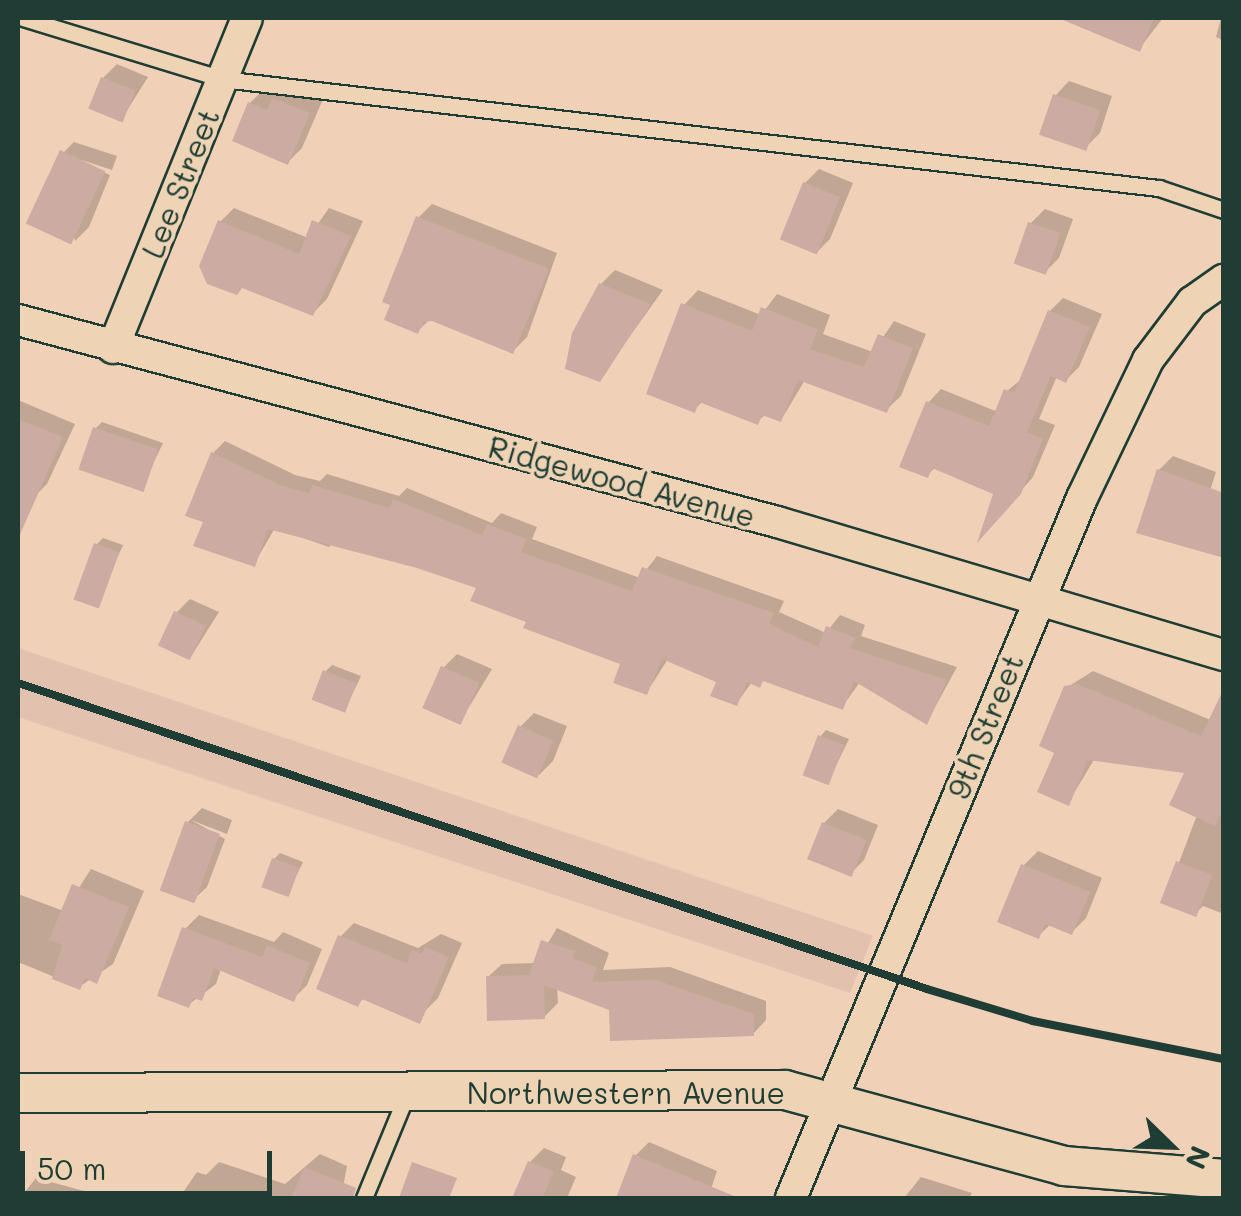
<!DOCTYPE html>
<style>
body{margin:0}
#map{position:relative;width:1241px;height:1216px;overflow:hidden;background:#f1d0b8;font-family:Mali,sans-serif}
div>[style]{position:absolute}
[style*='--x']{left:calc(var(--x)*1px);top:calc(var(--y)*1px);width:calc(var(--w)*1px);rotate:calc(var(--a)*1deg)}
.built>*{inset:0;background:#e2c2ae}
.shadow>*{inset:0;background:#0003}
.building>*{inset:0;background:#ccaca2;transform-origin:0 0}
.roads{filter:drop-shadow(2px 0 #1f3d34) drop-shadow(-2px 0 #1f3d34) drop-shadow(0 2px #1f3d34) drop-shadow(0 -2px #1f3d34)}
.service>*{height:15px;margin:-7.5px;padding:0 7.5px;transform-origin:7.5px;border-radius:7.5px;background:#eed3b5}
.minor>*{height:30px;margin:-15px;padding:0 15px;transform-origin:15px;border-radius:15px;background:#eed3b5}
.tertiary>*{height:38px;margin:-19px;padding:0 19px;transform-origin:19px;border-radius:19px;background:#eed3b5}
.rail>*{height:8px;margin:-4px;padding:0 4px;transform-origin:4px;border-radius:4px;background:#1f3d34}
span{translate:-50% -50%;white-space:nowrap;text-align:center;line-height:1.15;-webkit-text-stroke:8px #eed3b5;paint-order:stroke}
.street-label{font-size:30px;color:#1f3d34}
.frame{position:absolute;inset:0;border:20px solid #1f3d34;pointer-events:none}
.north{position:absolute;left:1121px;top:1096px;width:100px;height:100px;-webkit-text-stroke:8px #eed3b5;paint-order:stroke;rotate:113deg;font-size:28px;font-weight:700;line-height:40px;text-align:center;color:#1f3d34}
.north::after{content:'';display:block;margin:auto;width:35px;height:45px;background:#1f3d34;clip-path:polygon(50% 0,100% 100%,50% 72%,0 100%)}
.scale{position:absolute;left:20px;top:1151px;width:252px;height:45px;box-sizing:border-box;border:5px solid #1f3d34;border-top:0;padding-left:12px;font-size:30px;line-height:35px;white-space:nowrap;color:#1f3d34;-webkit-text-stroke:8px #eed3b5;paint-order:stroke}
</style>
<div id="map">
<div class="built">
<div style="clip-path:polygon(18px 648px,853px 929px,873px 936px,850px 993px,18px 717px)"></div>
</div>
<div class="shadow">
<div style="clip-path:polygon(1104px 18px,1163px 18px,1139px 49px,1099px 32px)"></div>
<div style="clip-path:polygon(1221px 18px,1224px 18px,1224px 41px,1216px 37px)"></div>
<div style="clip-path:polygon(117px 64px,148px 77px,121px 120px,103px 78px)"></div>
<div style="clip-path:polygon(1069px 81px,1112px 96px,1100px 133px,1086px 147px,1055px 96px)"></div>
<div style="clip-path:polygon(289px 85px,323px 99px,302px 148px,288px 162px,250px 103px,264px 89px,278px 95px)"></div>
<div style="clip-path:polygon(74px 142px,117px 156px,112px 170px,63px 154px,110px 175px,89px 227px,75px 241px,60px 156px)"></div>
<div style="clip-path:polygon(819px 169px,853px 183px,830px 239px,816px 253px,805px 183px)"></div>
<div style="clip-path:polygon(432px 204px,557px 253px,527px 337px,513px 351px,430px 319px,418px 331px,418px 218px)"></div>
<div style="clip-path:polygon(234px 208px,308px 238px,329px 208px,363px 221px,327px 299px,313px 313px,220px 222px)"></div>
<div style="clip-path:polygon(1045px 209px,1073px 219px,1059px 258px,1045px 272px,1031px 223px)"></div>
<div style="clip-path:polygon(615px 270px,663px 290px,599px 379px,601px 284px)"></div>
<div style="clip-path:polygon(698px 290px,761px 315px,777px 294px,830px 315px,823px 334px,873px 352px,894px 321px,926px 334px,901px 396px,886px 410px,805px 380px,781px 420px,766px 414px,757px 422px,703px 401px,694px 410px,684px 305px)"></div>
<div style="clip-path:polygon(1063px 298px,1102px 314px,1079px 367px,1066px 380px,1057px 376px,1039px 419px,1055px 425px,1033px 477px,990px 526px,996px 492px,936px 467px,927px 475px,928px 403px,941px 389px,998px 412px,1007px 391px,1023px 378px,1050px 311px)"></div>
<div style="clip-path:polygon(18px 400px,75px 424px,47px 484px,33px 498px,18px 491px)"></div>
<div style="clip-path:polygon(102px 422px,163px 443px,140px 491px,96px 428px)"></div>
<div style="clip-path:polygon(225px 441px,295px 475px,320px 481px,327px 474px,399px 496px,407px 488px,492px 523px,501px 513px,537px 527px,532px 539px,640px 578px,657px 556px,784px 601px,779px 612px,826px 633px,840px 615px,865px 625px,861px 636px,957px 667px,927px 722px,860px 682px,842px 707px,765px 680px,752px 682px,736px 704px,719px 681px,668px 659px,647px 692px,623px 663px,479px 587px,336px 540px,329px 547px,275px 528px,254px 564px,207px 520px,213px 453px)"></div>
<div style="clip-path:polygon(1173px 456px,1216px 472px,1198px 528px,1159px 470px)"></div>
<div style="clip-path:polygon(103px 538px,123px 545px,96px 605px,97px 544px)"></div>
<div style="clip-path:polygon(190px 599px,219px 612px,190px 658px,176px 613px)"></div>
<div style="clip-path:polygon(457px 654px,492px 669px,460px 722px,443px 668px)"></div>
<div style="clip-path:polygon(332px 665px,361px 676px,345px 709px,325px 672px)"></div>
<div style="clip-path:polygon(1093px 671px,1213px 721px,1224px 712px,1224px 914px,1203px 906px,1195px 914px,1164px 902px,1197px 815px,1187px 771px,1095px 758px,1068px 803px,1057px 752px,1066px 688px)"></div>
<div style="clip-path:polygon(534px 713px,567px 726px,553px 761px,539px 775px,520px 727px)"></div>
<div style="clip-path:polygon(826px 730px,849px 739px,828px 782px,820px 737px)"></div>
<div style="clip-path:polygon(202px 808px,232px 820px,227px 834px,191px 820px,225px 839px,207px 887px,192px 901px,188px 822px)"></div>
<div style="clip-path:polygon(838px 809px,878px 825px,864px 860px,850px 874px,824px 823px)"></div>
<div style="clip-path:polygon(1038px 851px,1102px 878px,1086px 918px,1072px 932px,1051px 924px,1038px 936px,1000px 921px,1024px 865px)"></div>
<div style="clip-path:polygon(280px 853px,303px 862px,287px 895px,274px 859px)"></div>
<div style="clip-path:polygon(91px 869px,144px 891px,113px 964px,79px 987px,18px 962px,18px 894px,64px 911px)"></div>
<div style="clip-path:polygon(199px 915px,274px 942px,283px 932px,322px 949px,307px 985px,293px 999px,221px 969px,216px 984px,188px 1005px,185px 929px)"></div>
<div style="clip-path:polygon(354px 923px,418px 948px,441px 934px,462px 943px,438px 998px,424px 1012px,365px 997px,358px 1004px,340px 937px)"></div>
<div style="clip-path:polygon(557px 928px,609px 953px,603px 970px,670px 967px,766px 1001px,766px 1020px,753px 1034px,611px 1008px,557px 987px,558px 1003px,544px 1017px,488px 977px,502px 964px,536px 963px)"></div>
<div style="clip-path:polygon(649px 1142px,717px 1171px,708px 1198px,620px 1196px,635px 1156px)"></div>
<div style="clip-path:polygon(544px 1148px,566px 1157px,561px 1170px,576px 1177px,567px 1198px,514px 1198px,530px 1162px)"></div>
<div style="clip-path:polygon(320px 1154px,347px 1166px,341px 1198px,179px 1198px,197px 1172px,206px 1175px,219px 1162px,285px 1184px)"></div>
<div style="clip-path:polygon(921px 1177px,972px 1193px,969px 1198px,904px 1198px)"></div>
<div style="clip-path:polygon(36px 1178px,88px 1192px,85px 1198px,20px 1198px)"></div>
</div>
<div class="building">
<div style="clip-path:polygon(1058px 18px,1154px 18px,1140px 52px)"></div>
<div style="left:101px;top:77px;width:37px;height:34px;rotate:22deg"></div>
<div style="left:1053px;top:94px;width:50px;height:43px;rotate:19deg"></div>
<div style="clip-path:polygon(272px 98px,310px 113px,288px 165px,232px 141px,248px 102px,267px 110px)"></div>
<div style="left:60px;top:150px;width:50px;height:81px;rotate:25deg"></div>
<div style="left:803px;top:182px;width:40px;height:62px;rotate:22deg"></div>
<div style="clip-path:polygon(416px 216px,549px 269px,513px 354px,432px 321px,423px 322px,418px 334px,384px 320px,390px 305px,382px 302px)"></div>
<div style="clip-path:polygon(218px 220px,299px 254px,312px 220px,351px 236px,313px 316px,242px 288px,237px 295px,207px 284px,199px 266px)"></div>
<div style="left:1028px;top:222px;width:34px;height:44px;rotate:19deg"></div>
<div style="clip-path:polygon(599px 283px,651px 304px,600px 382px,565px 369px,572px 333px)"></div>
<div style="clip-path:polygon(681px 303px,752px 331px,761px 307px,818px 329px,810px 349px,864px 367px,878px 334px,913px 348px,887px 413px,798px 380px,781px 422px,762px 415px,758px 425px,699px 402px,695px 413px,646px 394px)"></div>
<div style="clip-path:polygon(1048px 310px,1090px 327px,1066px 383px,1051px 376px,1027px 432px,1043px 439px,1021px 494px,977px 543px,993px 494px,932px 468px,928px 478px,899px 467px,926px 401px,989px 426px,1004px 389px,1014px 393px)"></div>
<div style="clip-path:polygon(18px 419px,63px 437px,18px 539px)"></div>
<div style="left:93px;top:427px;width:69px;height:45px;rotate:19deg"></div>
<div style="clip-path:polygon(211px 452px,282px 486px,309px 493px,313px 485px,389px 508px,393px 499px,482px 535px,487px 524px,527px 539px,521px 552px,632px 591px,642px 567px,774px 613px,769px 624px,818px 647px,826px 626px,855px 638px,850px 648px,947px 680px,927px 725px,854px 681px,843px 710px,763px 681px,760px 688px,747px 682px,737px 706px,710px 696px,716px 682px,662px 659px,647px 695px,613px 683px,620px 664px,523px 628px,526px 622px,470px 601px,476px 588px,417px 568px,268px 529px,255px 567px,193px 546px,203px 522px,185px 516px)"></div>
<div style="clip-path:polygon(1157px 469px,1224px 493px,1224px 558px,1136px 533px)"></div>
<div style="left:94px;top:543px;width:27px;height:60px;rotate:20deg"></div>
<div style="left:174px;top:611px;width:35px;height:38px;rotate:25deg"></div>
<div style="left:441px;top:666px;width:42px;height:46px;rotate:24deg"></div>
<div style="left:323px;top:670px;width:36px;height:32px;rotate:21deg"></div>
<div style="clip-path:polygon(1078px 684px,1201px 736px,1224px 688px,1224px 807px,1215px 826px,1169px 805px,1184px 773px,1088px 760px,1069px 806px,1037px 792px,1054px 753px,1039px 746px,1064px 686px)"></div>
<div style="left:518px;top:725px;width:39px;height:41px;rotate:24deg"></div>
<div style="left:818px;top:735px;width:28px;height:43px;rotate:21deg"></div>
<div style="left:185px;top:821px;width:37px;height:74px;rotate:20deg"></div>
<div style="left:822px;top:822px;width:48px;height:40px;rotate:22deg"></div>
<div style="left:272px;top:858px;width:29px;height:31px;rotate:20deg"></div>
<div style="left:1176px;top:861px;width:39px;height:45px;rotate:21deg"></div>
<div style="clip-path:polygon(1021px 864px,1090px 892px,1072px 935px,1045px 924px,1039px 939px,997px 922px)"></div>
<div style="clip-path:polygon(72px 884px,129px 907px,97px 984px,85px 978px,80px 990px,52px 979px,62px 945px,49px 940px)"></div>
<div style="clip-path:polygon(182px 927px,262px 957px,267px 945px,310px 963px,294px 1002px,214px 968px,202px 1001px,193px 998px,189px 1008px,157px 996px)"></div>
<div style="clip-path:polygon(338px 935px,407px 963px,412px 950px,422px 954px,425px 947px,449px 957px,420px 1024px,362px 999px,358px 1007px,316px 989px)"></div>
<div style="clip-path:polygon(541px 940px,575px 951px,573px 958px,597px 967px,592px 982px,656px 980px,754px 1014px,754px 1036px,610px 1041px,609px 1010px,544px 985px,545px 1019px,487px 1021px,486px 976px,529px 975px)"></div>
<div style="clip-path:polygon(633px 1154px,734px 1196px,734px 1198px,616px 1198px)"></div>
<div style="clip-path:polygon(528px 1161px,554px 1172px,542px 1198px,512px 1198px)"></div>
<div style="clip-path:polygon(412px 1162px,457px 1178px,449px 1198px,399px 1198px)"></div>
<div style="clip-path:polygon(305px 1167px,356px 1188px,353px 1198px,291px 1198px)"></div>
</div>
<div class="roads">
<div class="service">
<div style="--x:23;--y:18;--w:208;--a:17"></div>
<div style="--x:222;--y:79;--w:943;--a:6.64"></div>
<div style="--x:1159;--y:188;--w:69;--a:18.7"></div>
<div style="--x:364;--y:1198;--w:116;--a:-67.6"></div>
</div>
<div class="minor">
<div style="--x:18;--y:320;--w:785;--a:14.9"></div>
<div style="--x:777;--y:522;--w:466;--a:16.6"></div>
<div style="--x:113;--y:348;--w:356;--a:-67.9"></div>
<div style="--x:791;--y:1198;--w:758;--a:-67.43"></div>
<div style="--x:1082;--y:498;--w:153;--a:-64.4"></div>
<div style="--x:1148;--y:360;--w:73;--a:-52.8"></div>
<div style="--x:1192;--y:302;--w:39;--a:-35"></div>
</div>
<div class="tertiary">
<div style="--x:18;--y:1093;--w:767;--a:-0.22"></div>
<div style="--x:785;--y:1090;--w:289;--a:15.2"></div>
<div style="--x:1064;--y:1166;--w:161;--a:4.6"></div>
</div>
</div>
<div class="rail">
<div style="--x:18;--y:683;--w:959;--a:18.6"></div>
<div style="--x:927;--y:989;--w:111;--a:16.8"></div>
<div style="--x:1033;--y:1021;--w:195;--a:11.3"></div>
</div>
<div class="street-label">
<span style="left:180px;top:183px;rotate:-68deg">Lee Street</span>
<span style="left:622px;top:481px;rotate:15deg">Ridgewood Avenue</span>
<span style="left:985px;top:726px;rotate:-68deg">9th Street</span>
<span style="left:626px;top:1092px">Northwestern Avenue</span>
</div>
<div class="frame"></div>
<div class="north">N</div>
<div class="scale">50 m</div>
</div>
